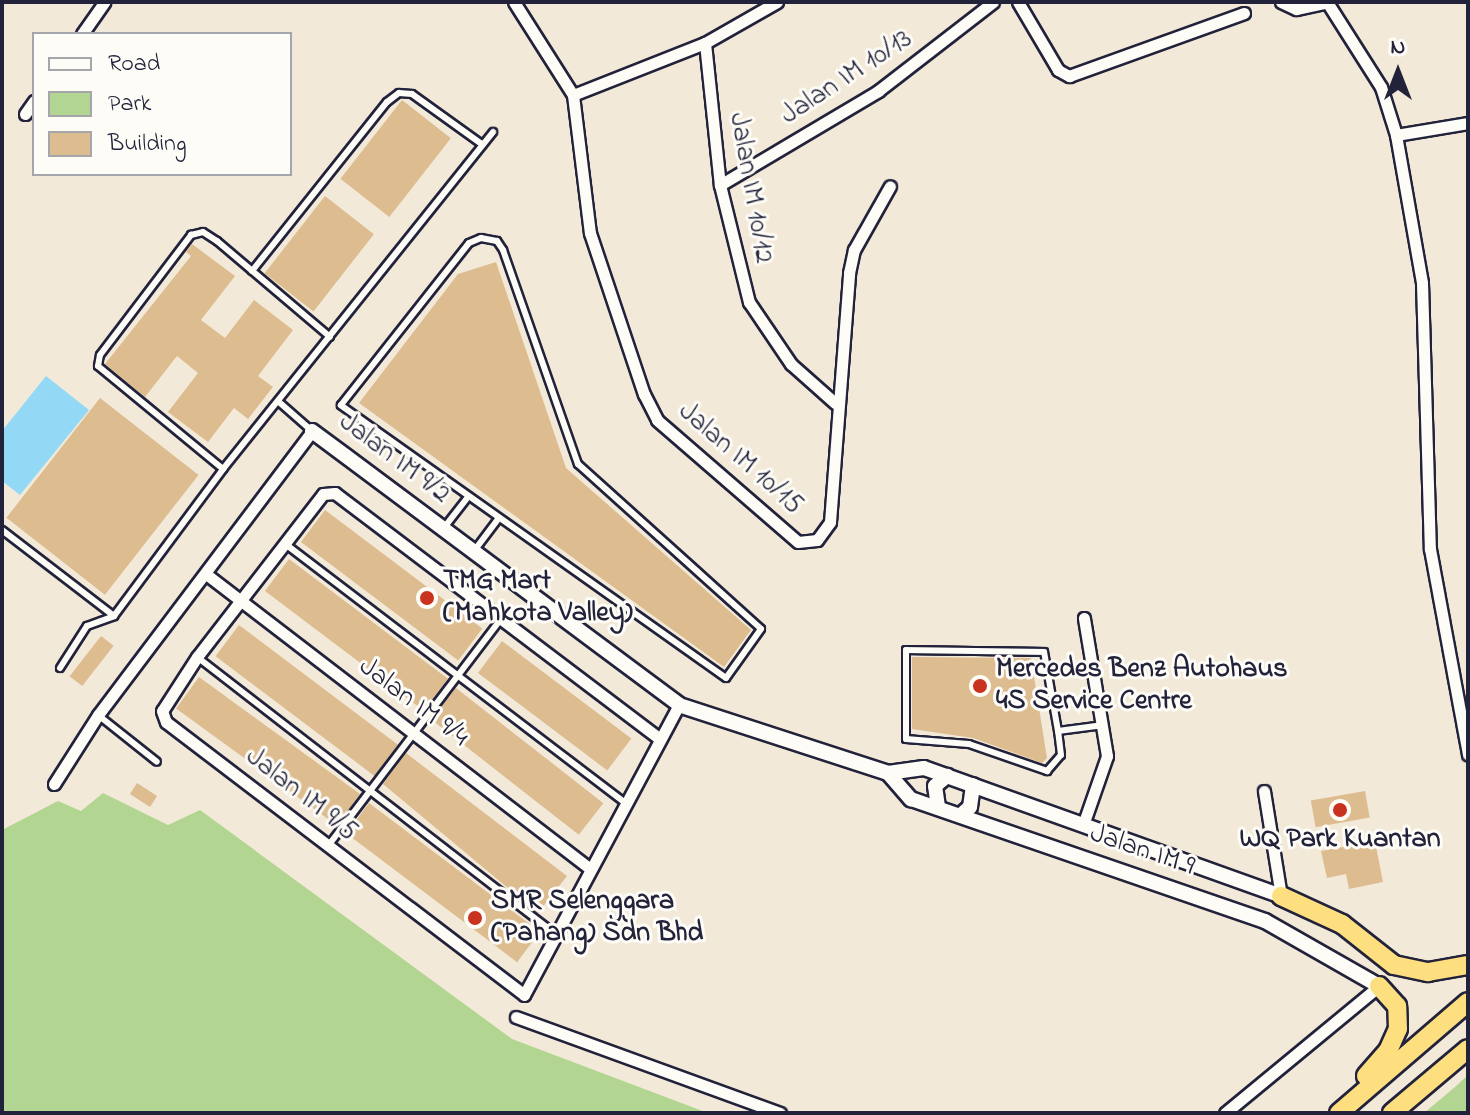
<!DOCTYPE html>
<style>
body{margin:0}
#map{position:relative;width:1470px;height:1115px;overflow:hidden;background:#f3e9d8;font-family:"Indie Flower",sans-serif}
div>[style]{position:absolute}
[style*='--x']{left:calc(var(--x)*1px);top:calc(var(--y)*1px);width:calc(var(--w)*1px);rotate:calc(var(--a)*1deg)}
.green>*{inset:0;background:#b2d691}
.water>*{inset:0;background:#93d9f5}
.building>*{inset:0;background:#ddbc90;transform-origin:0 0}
.roads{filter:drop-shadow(2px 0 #22223b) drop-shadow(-2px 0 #22223b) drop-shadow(0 2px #22223b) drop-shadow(0 -2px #22223b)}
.service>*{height:6px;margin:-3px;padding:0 3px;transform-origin:3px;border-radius:3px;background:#fdfcf7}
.minor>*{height:11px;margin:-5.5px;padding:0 5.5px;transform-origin:5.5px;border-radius:5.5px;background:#fdfcf7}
.tertiary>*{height:14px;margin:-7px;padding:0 7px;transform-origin:7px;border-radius:7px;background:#fdfcf7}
.trunk>*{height:18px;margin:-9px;padding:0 9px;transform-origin:9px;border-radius:9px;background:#fedf80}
.dots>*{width:22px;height:22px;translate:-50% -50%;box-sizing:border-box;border:4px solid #fdfcf7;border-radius:50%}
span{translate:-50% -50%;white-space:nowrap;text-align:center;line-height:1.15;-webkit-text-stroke:6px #fdfcf7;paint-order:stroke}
.street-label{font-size:28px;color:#22223b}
.poi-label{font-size:28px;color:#22223b;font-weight:700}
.left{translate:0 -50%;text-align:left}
.frame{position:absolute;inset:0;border:4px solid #22223b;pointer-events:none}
.legend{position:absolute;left:32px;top:32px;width:260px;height:144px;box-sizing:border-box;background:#fdfcf7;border:2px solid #a5a5ac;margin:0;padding:10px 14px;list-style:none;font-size:24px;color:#22223b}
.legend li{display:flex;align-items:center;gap:16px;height:40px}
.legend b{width:40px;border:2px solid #a5a5ac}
.north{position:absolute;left:1358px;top:32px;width:80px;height:80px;-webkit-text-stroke:6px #fdfcf7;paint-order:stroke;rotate:0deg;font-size:22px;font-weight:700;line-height:32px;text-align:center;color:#22223b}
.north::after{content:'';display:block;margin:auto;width:28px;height:36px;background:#22223b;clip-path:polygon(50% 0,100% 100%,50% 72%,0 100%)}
</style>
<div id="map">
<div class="green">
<div style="clip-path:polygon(103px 793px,168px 825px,200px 810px,512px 1039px,708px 1113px,2px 1113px,2px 830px,58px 801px,81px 811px)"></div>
<div style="clip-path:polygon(1468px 1075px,1468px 1113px,1424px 1113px,1455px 1087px)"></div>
</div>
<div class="water">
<div style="clip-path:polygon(46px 376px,89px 410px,20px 495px,2px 481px,2px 431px)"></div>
</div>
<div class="building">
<div style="left:402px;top:100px;width:62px;height:100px;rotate:38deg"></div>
<div style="left:325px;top:196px;width:62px;height:98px;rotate:38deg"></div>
<div style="clip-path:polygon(192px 244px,235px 276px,201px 320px,225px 338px,254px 300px,293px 330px,258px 376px,273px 387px,248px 419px,234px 408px,208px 442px,168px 412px,198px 373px,177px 356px,145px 397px,105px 364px,191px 256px,186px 252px)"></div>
<div style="clip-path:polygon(496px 262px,566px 468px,751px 630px,724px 667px,359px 403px,458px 274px)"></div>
<div style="left:100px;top:398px;width:125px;height:152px;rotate:38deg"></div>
<div style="left:325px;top:510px;width:197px;height:40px;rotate:37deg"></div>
<div style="left:289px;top:559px;width:199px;height:40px;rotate:37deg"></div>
<div style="left:239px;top:625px;width:199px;height:39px;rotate:37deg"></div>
<div style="left:101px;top:636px;width:16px;height:51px;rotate:38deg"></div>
<div style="left:502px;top:641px;width:162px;height:40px;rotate:37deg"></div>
<div style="clip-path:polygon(912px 657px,1031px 658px,1047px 758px,1042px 763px,973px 738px,912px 729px)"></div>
<div style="left:199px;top:677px;width:199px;height:39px;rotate:36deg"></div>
<div style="left:456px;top:688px;width:187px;height:40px;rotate:38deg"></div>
<div style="clip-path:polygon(406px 753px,567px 876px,538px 913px,383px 784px)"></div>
<div style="left:137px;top:783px;width:24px;height:13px;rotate:33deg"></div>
<div style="left:1365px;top:791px;width:27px;height:55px;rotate:80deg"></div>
<div style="left:369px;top:803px;width:214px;height:38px;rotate:37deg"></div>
<div style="clip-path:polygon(1375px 841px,1383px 882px,1349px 889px,1346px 874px,1327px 878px,1321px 851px)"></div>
</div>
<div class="roads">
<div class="service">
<div style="--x:481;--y:238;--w:16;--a:11"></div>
<div style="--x:497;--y:241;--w:11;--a:56"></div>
<div style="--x:503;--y:250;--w:227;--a:70.7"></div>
<div style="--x:578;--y:464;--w:246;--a:42"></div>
<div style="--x:761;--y:629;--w:60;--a:125.5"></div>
<div style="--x:726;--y:678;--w:472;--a:-144.7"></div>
<div style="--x:341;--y:405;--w:206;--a:-51.7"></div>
<div style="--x:469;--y:243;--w:13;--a:-23"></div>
<div style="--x:252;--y:271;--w:216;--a:-51.4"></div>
<div style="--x:387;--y:102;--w:15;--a:-37"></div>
<div style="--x:399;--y:93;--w:13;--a:4"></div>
<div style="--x:412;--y:94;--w:87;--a:35.7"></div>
<div style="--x:279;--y:402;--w:44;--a:41.3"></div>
<div style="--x:223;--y:469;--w:162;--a:-140.5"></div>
<div style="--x:98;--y:366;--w:11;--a:-80"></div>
<div style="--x:100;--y:355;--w:151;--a:-52.8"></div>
<div style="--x:191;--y:235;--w:12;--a:-14"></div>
<div style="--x:203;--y:232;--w:17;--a:33"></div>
<div style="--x:217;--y:241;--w:148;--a:40.3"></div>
<div style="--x:443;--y:529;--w:39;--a:-52"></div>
<div style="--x:2;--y:530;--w:141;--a:37.5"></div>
<div style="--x:284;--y:543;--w:431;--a:37.3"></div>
<div style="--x:474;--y:551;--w:39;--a:-53"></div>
<div style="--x:197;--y:657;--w:455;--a:37.7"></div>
<div style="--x:60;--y:668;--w:50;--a:-57.3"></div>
<div style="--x:87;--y:626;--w:29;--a:-20"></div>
<div style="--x:114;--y:616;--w:183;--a:-53.4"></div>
<div style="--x:223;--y:469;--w:432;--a:-51.3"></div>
<div style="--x:98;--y:715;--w:75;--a:38.5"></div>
<div style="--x:1058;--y:731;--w:80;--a:-100"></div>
<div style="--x:1044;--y:652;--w:138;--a:-179.2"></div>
<div style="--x:906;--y:650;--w:89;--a:90"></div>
<div style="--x:906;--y:739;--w:63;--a:4.5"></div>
<div style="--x:969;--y:744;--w:83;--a:19.1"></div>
<div style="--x:1047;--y:771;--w:21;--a:-49"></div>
<div style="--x:1061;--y:755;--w:24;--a:-97"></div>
<div style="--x:1058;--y:731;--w:46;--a:-7.4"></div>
<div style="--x:328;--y:846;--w:285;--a:-52.7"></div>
</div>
<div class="minor">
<div style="--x:514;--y:2;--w:110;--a:57.6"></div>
<div style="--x:573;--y:95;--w:139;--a:83"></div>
<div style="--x:590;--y:233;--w:170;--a:71.5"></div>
<div style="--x:644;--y:394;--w:29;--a:63"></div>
<div style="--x:657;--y:420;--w:186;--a:40.9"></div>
<div style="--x:798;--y:542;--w:19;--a:-6"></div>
<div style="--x:817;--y:540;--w:22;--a:-54"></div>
<div style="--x:830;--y:522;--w:250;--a:-85.6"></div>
<div style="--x:849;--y:273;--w:24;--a:-78"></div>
<div style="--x:854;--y:250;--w:73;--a:-60.6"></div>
<div style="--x:1018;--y:2;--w:79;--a:59.5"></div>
<div style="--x:1058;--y:70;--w:13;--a:29"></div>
<div style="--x:1069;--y:76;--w:186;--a:-19.8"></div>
<div style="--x:1281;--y:2;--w:17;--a:25"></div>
<div style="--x:1296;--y:9;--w:33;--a:-12"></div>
<div style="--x:1327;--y:2;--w:101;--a:57.6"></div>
<div style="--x:1381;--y:87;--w:50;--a:72.6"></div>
<div style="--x:1396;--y:135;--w:150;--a:80"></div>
<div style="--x:1422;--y:283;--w:266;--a:88.3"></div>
<div style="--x:1430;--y:549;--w:209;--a:79.5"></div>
<div style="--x:82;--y:34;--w:39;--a:-55"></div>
<div style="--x:705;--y:43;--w:143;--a:84"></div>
<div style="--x:720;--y:185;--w:121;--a:76.1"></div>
<div style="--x:749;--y:302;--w:75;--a:55.9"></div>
<div style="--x:791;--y:364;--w:59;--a:41.6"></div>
<div style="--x:573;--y:95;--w:142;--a:-21.5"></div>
<div style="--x:705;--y:43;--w:83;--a:-29.7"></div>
<div style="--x:25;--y:114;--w:16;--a:-55"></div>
<div style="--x:1396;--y:135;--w:73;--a:-9.5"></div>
<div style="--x:720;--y:185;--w:184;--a:-30.7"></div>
<div style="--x:878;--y:91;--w:145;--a:-37.7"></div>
<div style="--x:206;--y:574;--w:485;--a:37.5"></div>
<div style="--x:660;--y:739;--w:408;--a:-142.9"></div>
<div style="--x:335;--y:493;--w:12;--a:175"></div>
<div style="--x:323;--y:494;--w:206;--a:127.7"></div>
<div style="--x:197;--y:657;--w:64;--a:122.9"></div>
<div style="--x:162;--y:711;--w:12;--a:70"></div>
<div style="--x:166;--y:722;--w:450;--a:37.3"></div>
<div style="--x:524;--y:995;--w:329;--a:-61.9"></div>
<div style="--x:54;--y:784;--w:82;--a:-57.5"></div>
<div style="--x:98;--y:715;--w:356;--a:-53"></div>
<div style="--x:1264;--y:791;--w:106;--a:80.8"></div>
<div style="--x:1083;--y:825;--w:73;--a:-70.8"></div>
<div style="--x:1107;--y:756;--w:140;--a:-99.5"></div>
<div style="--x:516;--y:1017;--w:281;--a:20"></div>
<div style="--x:1225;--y:1113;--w:200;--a:-39.5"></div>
</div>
<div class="tertiary">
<div style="--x:312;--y:431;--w:458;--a:36.7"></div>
<div style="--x:679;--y:705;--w:220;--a:18"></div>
<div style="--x:888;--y:773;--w:36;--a:-8"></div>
<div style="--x:924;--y:768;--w:379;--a:19.7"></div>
<div style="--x:888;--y:773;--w:35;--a:49"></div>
<div style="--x:911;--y:799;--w:374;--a:19"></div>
<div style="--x:1265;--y:921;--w:131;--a:29.7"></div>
<div style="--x:938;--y:807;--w:21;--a:-98"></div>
<div style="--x:935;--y:786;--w:16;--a:-40"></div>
<div style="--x:961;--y:815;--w:12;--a:-42"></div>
<div style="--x:970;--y:807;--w:22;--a:-82"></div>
</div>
<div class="trunk">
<div style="--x:1281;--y:896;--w:67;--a:24.7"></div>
<div style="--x:1342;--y:924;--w:66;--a:38.3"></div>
<div style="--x:1394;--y:965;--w:35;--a:12"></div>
<div style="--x:1428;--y:972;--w:41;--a:-9.9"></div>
<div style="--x:1366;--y:1076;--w:33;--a:-49"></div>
<div style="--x:1388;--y:1051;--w:24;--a:-66"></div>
<div style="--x:1398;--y:1029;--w:23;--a:-92"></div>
<div style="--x:1397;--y:1006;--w:27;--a:-132"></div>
<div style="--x:1339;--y:1113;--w:170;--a:-40.7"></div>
<div style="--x:1392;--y:1113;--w:99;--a:-40.1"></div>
</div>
</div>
<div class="dots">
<div style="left:427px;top:598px;background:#c8321e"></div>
<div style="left:980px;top:686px;background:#c8321e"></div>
<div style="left:1340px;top:810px;background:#c8321e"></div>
<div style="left:475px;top:918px;background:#c8321e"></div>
</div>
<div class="street-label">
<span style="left:847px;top:78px;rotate:-33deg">Jalan IM 10/13</span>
<span style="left:750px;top:188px;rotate:80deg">Jalan IM 10/12</span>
<span style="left:394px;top:459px;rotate:37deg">Jalan IM 9/2</span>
<span style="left:740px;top:459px;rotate:41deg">Jalan IM 10/15</span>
<span style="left:413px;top:703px;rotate:37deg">Jalan IM 9/4</span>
<span style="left:301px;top:795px;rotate:38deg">Jalan IM 9/5</span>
<span style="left:1142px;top:851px;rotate:19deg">Jalan IM 9</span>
</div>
<div class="poi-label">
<span class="left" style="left:443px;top:598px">TMG Mart<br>(Mahkota Valley)</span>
<span class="left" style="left:996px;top:686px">Mercedes Benz Autohaus<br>4S Service Centre</span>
<span style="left:1340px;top:840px">WQ Park Kuantan</span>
<span class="left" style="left:491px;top:918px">SMR Selenggara<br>(Pahang) Sdn Bhd</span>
</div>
<div class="frame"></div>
<ul class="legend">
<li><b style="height:10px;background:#fdfcf7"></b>Road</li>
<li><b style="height:22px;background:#b2d691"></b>Park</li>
<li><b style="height:22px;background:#ddbc90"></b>Building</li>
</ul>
<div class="north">N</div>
</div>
